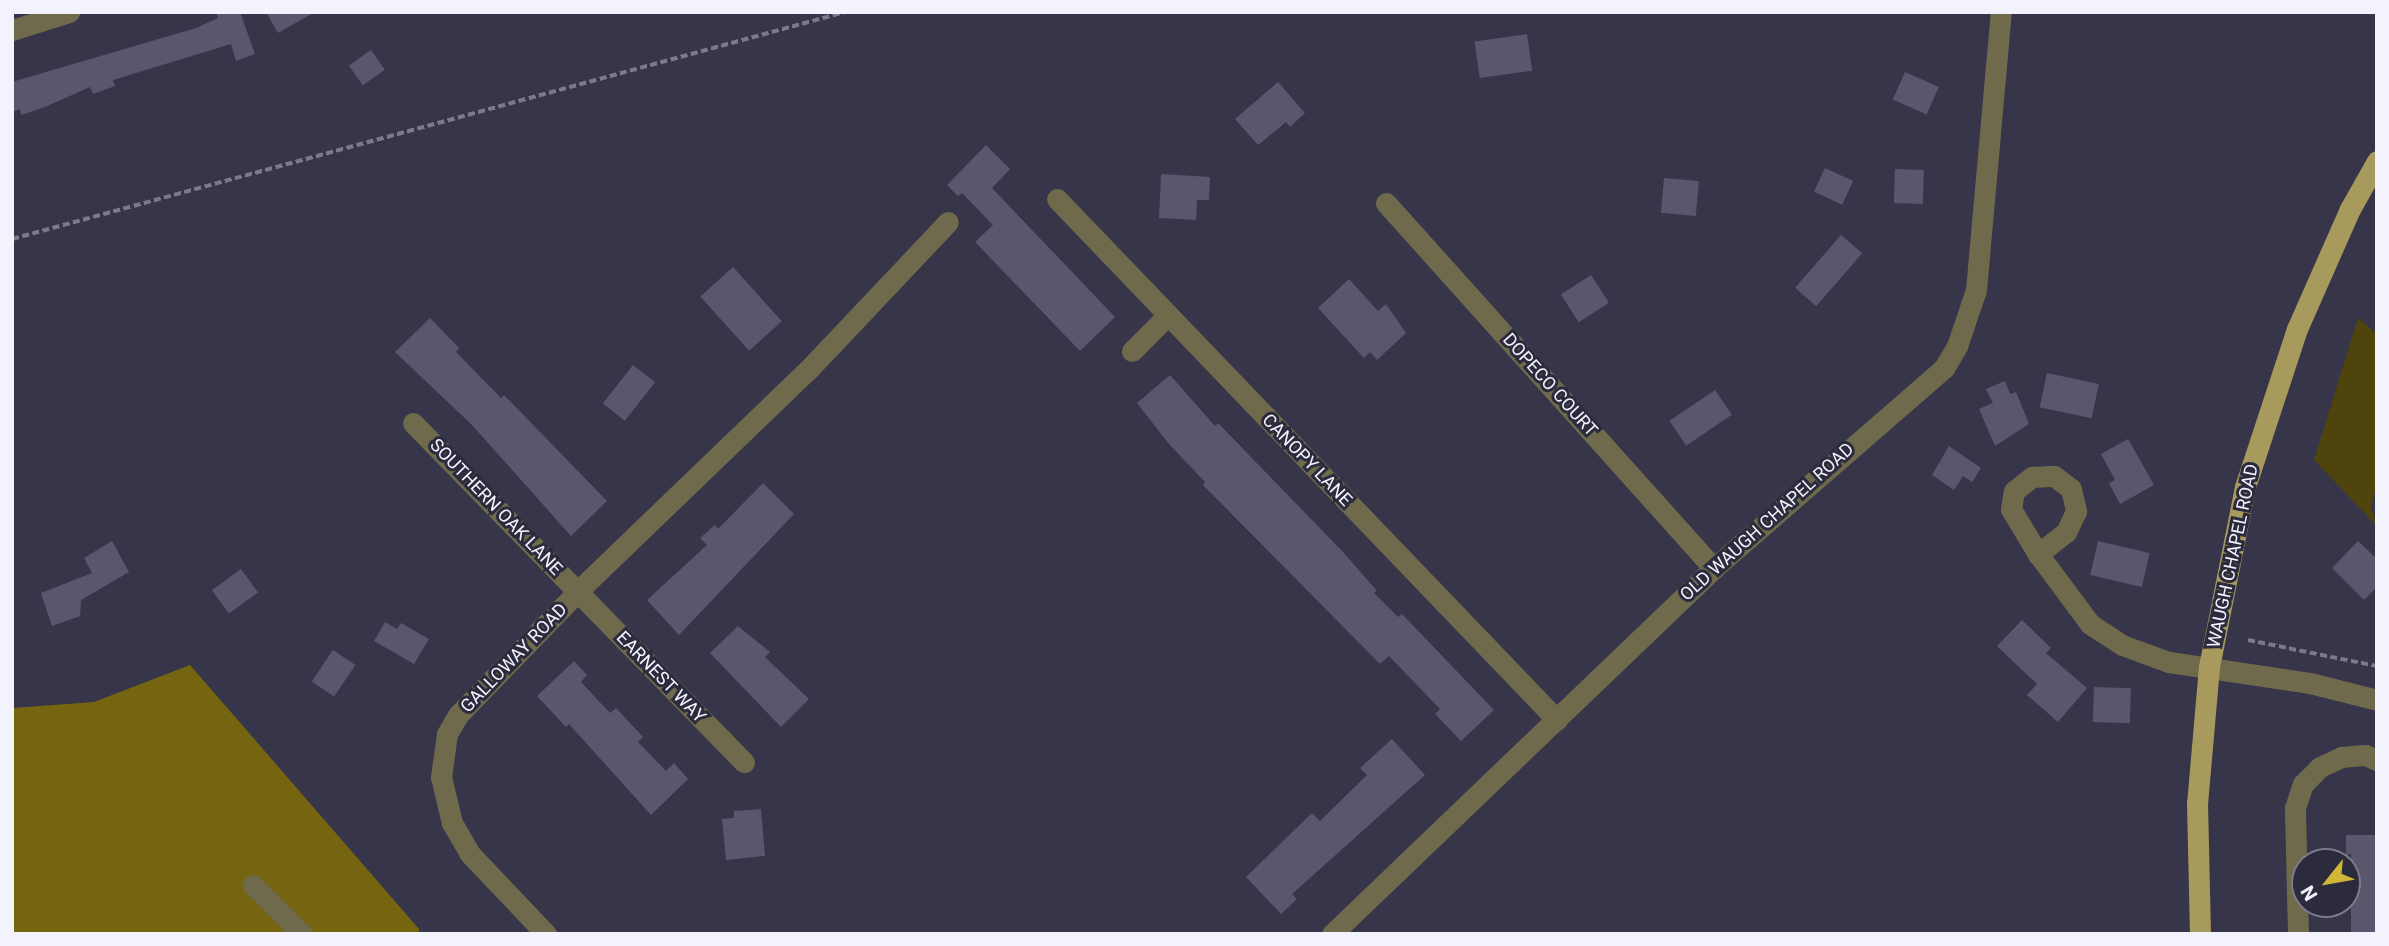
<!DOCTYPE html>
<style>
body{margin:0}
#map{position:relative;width:2389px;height:946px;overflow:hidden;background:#363549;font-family:Roboto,sans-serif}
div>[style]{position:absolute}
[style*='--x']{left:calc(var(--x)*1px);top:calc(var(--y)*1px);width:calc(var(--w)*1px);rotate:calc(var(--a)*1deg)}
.green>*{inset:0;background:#4f440c}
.forest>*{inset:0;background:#756511}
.building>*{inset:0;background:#59576d;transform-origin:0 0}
.path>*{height:3.5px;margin-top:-1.75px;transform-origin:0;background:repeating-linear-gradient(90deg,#7a7a8a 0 7px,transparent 0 10.5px)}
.minor>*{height:21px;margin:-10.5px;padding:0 10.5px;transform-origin:10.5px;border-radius:10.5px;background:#706a4d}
.major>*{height:21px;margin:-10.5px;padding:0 10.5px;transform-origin:10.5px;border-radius:10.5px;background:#a89a5c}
span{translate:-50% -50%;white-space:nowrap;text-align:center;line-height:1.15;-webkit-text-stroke:6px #2c2b3e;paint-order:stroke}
.street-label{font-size:18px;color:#f3f3fd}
.frame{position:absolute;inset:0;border:14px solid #f3f3fd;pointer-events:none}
.north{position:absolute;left:2291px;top:848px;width:70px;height:70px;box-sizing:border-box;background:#2c2b3e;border:2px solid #7c7b8a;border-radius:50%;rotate:239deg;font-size:19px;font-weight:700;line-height:28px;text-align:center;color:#f3f3fd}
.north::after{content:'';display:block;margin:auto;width:24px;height:32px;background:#d1b736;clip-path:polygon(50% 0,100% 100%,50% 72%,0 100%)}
</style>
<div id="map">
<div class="green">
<div style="clip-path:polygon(2358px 318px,2377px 334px,2377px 483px,2371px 507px,2377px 526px,2314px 460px)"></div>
</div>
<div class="forest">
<div style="clip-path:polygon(190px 665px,419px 929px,419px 934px,12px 934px,12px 708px,94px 702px)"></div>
</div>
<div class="building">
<div style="clip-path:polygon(216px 12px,240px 12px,255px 54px,236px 61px,231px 44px,113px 80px,115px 86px,93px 94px,90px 87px,45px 107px,21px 115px,20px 109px,12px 112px,12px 82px,196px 28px,218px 18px)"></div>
<div style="clip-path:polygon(266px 12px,315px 12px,278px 33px)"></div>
<div style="left:1527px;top:34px;width:37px;height:53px;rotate:82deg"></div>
<div style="left:371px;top:50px;width:24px;height:27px;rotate:55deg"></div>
<div style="left:1905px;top:72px;width:37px;height:30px;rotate:24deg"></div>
<div style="clip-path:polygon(1278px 82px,1305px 113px,1290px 127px,1286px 122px,1258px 145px,1235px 119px)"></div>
<div style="clip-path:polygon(986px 145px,1010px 169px,992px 188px,1115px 317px,1080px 351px,975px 242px,993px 225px,962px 193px,958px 196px,947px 185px)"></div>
<div style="left:1825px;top:168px;width:31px;height:26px;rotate:25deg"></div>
<div style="left:1895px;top:169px;width:29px;height:34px;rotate:2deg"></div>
<div style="clip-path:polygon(1161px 174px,1210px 177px,1209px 200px,1197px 200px,1196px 220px,1159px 218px)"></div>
<div style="left:1664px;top:178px;width:35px;height:35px;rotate:5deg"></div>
<div style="left:1841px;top:235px;width:28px;height:70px;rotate:41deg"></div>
<div style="left:733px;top:267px;width:73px;height:44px;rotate:48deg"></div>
<div style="left:1591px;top:275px;width:33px;height:36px;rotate:57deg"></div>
<div style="clip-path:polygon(1349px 279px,1378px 311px,1386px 304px,1406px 333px,1377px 360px,1370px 352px,1364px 358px,1318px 308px)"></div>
<div style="clip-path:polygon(430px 318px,459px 348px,456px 352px,501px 398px,504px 395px,607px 501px,571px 536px,472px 425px,395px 352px)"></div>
<div style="left:633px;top:365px;width:28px;height:49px;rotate:38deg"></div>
<div style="left:2047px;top:373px;width:53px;height:35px;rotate:12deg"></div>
<div style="clip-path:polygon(1170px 375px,1215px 426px,1218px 423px,1343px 552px,1377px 591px,1374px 593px,1398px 617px,1402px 614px,1494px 710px,1461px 741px,1435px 714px,1440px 709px,1389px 656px,1380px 664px,1203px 485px,1205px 482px,1169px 444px,1137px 403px)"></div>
<div style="clip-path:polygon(2005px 381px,2010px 394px,2016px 392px,2029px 424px,1995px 446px,1979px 409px,1993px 403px,1986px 389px)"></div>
<div style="left:1715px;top:390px;width:30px;height:55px;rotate:56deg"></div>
<div style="clip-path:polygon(2128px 439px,2154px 485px,2120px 504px,2109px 483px,2115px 480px,2101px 454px)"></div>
<div style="clip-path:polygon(1949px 446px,1981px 468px,1972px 482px,1963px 476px,1954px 490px,1932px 475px)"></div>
<div style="clip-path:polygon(763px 483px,794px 514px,679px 635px,647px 600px,707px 545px,700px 538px,715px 525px,718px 529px)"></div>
<div style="clip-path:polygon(112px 541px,129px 572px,81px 600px,80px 616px,52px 626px,41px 593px,92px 573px,84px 558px)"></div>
<div style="left:2098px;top:541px;width:53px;height:35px;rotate:13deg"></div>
<div style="clip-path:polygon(2358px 541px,2377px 559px,2377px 587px,2364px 600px,2332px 568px)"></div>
<div style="left:241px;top:569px;width:29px;height:36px;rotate:54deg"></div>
<div style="clip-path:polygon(2022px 620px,2051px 648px,2046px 653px,2087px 688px,2058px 722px,2027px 695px,2037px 684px,1997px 646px)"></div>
<div style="clip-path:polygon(385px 622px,397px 629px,401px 623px,429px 639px,414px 664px,374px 641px)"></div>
<div style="clip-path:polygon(738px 626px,770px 652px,765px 657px,809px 699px,781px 727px,710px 653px)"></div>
<div style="left:333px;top:650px;width:27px;height:38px;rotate:34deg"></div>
<div style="clip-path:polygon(574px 661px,587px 675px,581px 682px,610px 713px,616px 708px,643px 737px,638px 742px,666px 771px,674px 763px,688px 779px,651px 815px,569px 724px,566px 727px,537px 696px)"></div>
<div style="left:2094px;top:687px;width:37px;height:35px;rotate:2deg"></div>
<div style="clip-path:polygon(1392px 739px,1425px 775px,1292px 894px,1297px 899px,1281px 914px,1246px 877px,1312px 813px,1320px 821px,1367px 775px,1360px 768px)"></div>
<div style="clip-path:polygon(761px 809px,765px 856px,726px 860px,722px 819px,734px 818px,734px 811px)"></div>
<div style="clip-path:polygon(2346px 835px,2377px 835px,2377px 934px,2351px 934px,2351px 854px,2346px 855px)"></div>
</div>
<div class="path">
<div style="--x:12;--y:239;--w:863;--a:-15.24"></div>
<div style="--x:2248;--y:640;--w:132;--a:11.4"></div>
</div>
<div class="minor">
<div style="--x:12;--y:30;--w:60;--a:-17.5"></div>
<div style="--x:1057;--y:199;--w:722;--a:46.18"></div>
<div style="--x:1386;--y:203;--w:491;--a:48.1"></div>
<div style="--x:1132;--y:351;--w:51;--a:-45"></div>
<div style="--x:413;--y:423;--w:474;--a:45.7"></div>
<div style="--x:2038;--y:554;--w:52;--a:-121"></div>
<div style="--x:2011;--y:509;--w:18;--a:-81"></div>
<div style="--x:2014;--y:491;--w:23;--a:-38"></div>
<div style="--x:2032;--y:477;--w:22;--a:-3"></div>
<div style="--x:2054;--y:476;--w:21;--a:37"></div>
<div style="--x:2071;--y:489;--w:23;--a:77"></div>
<div style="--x:2076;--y:511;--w:23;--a:115"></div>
<div style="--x:2066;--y:532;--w:36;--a:142"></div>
<div style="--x:2038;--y:554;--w:87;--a:53.4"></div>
<div style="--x:2090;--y:624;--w:38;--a:33"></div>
<div style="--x:2122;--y:645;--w:50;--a:19.9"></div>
<div style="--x:2169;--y:662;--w:143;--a:8.5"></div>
<div style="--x:2310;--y:683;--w:69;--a:14.2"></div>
<div style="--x:253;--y:885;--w:69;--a:45"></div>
<div style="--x:546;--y:934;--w:110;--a:-133.5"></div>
<div style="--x:470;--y:854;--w:36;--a:-120"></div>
<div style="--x:452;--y:823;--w:47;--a:-103.4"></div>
<div style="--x:441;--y:777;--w:43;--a:-82.1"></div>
<div style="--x:447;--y:734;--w:22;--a:-60"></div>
<div style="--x:458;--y:715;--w:173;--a:-45.9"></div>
<div style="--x:578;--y:591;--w:318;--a:-43.9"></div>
<div style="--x:807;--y:371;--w:205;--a:-46.6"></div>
<div style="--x:1332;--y:934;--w:529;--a:-43.77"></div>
<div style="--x:1714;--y:568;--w:305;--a:-41"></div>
<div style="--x:1944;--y:368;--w:26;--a:-59"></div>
<div style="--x:1957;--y:346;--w:59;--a:-71.3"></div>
<div style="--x:1976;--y:290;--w:279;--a:-84.9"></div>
<div style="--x:2298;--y:934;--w:126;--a:-91.4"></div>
<div style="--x:2295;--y:808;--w:25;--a:-72"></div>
<div style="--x:2303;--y:784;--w:24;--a:-45"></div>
<div style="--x:2320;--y:767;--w:23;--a:-25"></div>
<div style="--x:2341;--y:757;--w:24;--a:-5"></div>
<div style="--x:2365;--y:755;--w:13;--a:23"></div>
</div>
<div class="major">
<div style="--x:2200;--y:934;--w:130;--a:-91.3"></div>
<div style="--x:2197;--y:804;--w:138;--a:-85"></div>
<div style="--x:2209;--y:667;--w:184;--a:-78.7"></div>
<div style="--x:2245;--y:487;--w:166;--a:-71.8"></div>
<div style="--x:2297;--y:329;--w:131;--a:-66.2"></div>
<div style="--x:2350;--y:209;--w:55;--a:-60.6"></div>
</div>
<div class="street-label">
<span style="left:1550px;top:385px;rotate:48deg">DOPECO COURT</span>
<span style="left:1307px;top:460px;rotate:46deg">CANOPY LANE</span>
<span style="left:496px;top:507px;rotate:46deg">SOUTHERN OAK LANE</span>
<span style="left:1767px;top:522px;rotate:-42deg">OLD WAUGH CHAPEL ROAD</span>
<span style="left:2233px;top:556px;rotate:-78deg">WAUGH CHAPEL ROAD</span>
<span style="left:514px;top:658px;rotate:-46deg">GALLOWAY ROAD</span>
<span style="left:661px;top:677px;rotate:46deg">EARNEST WAY</span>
</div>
<div class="frame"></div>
<div class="north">N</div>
</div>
